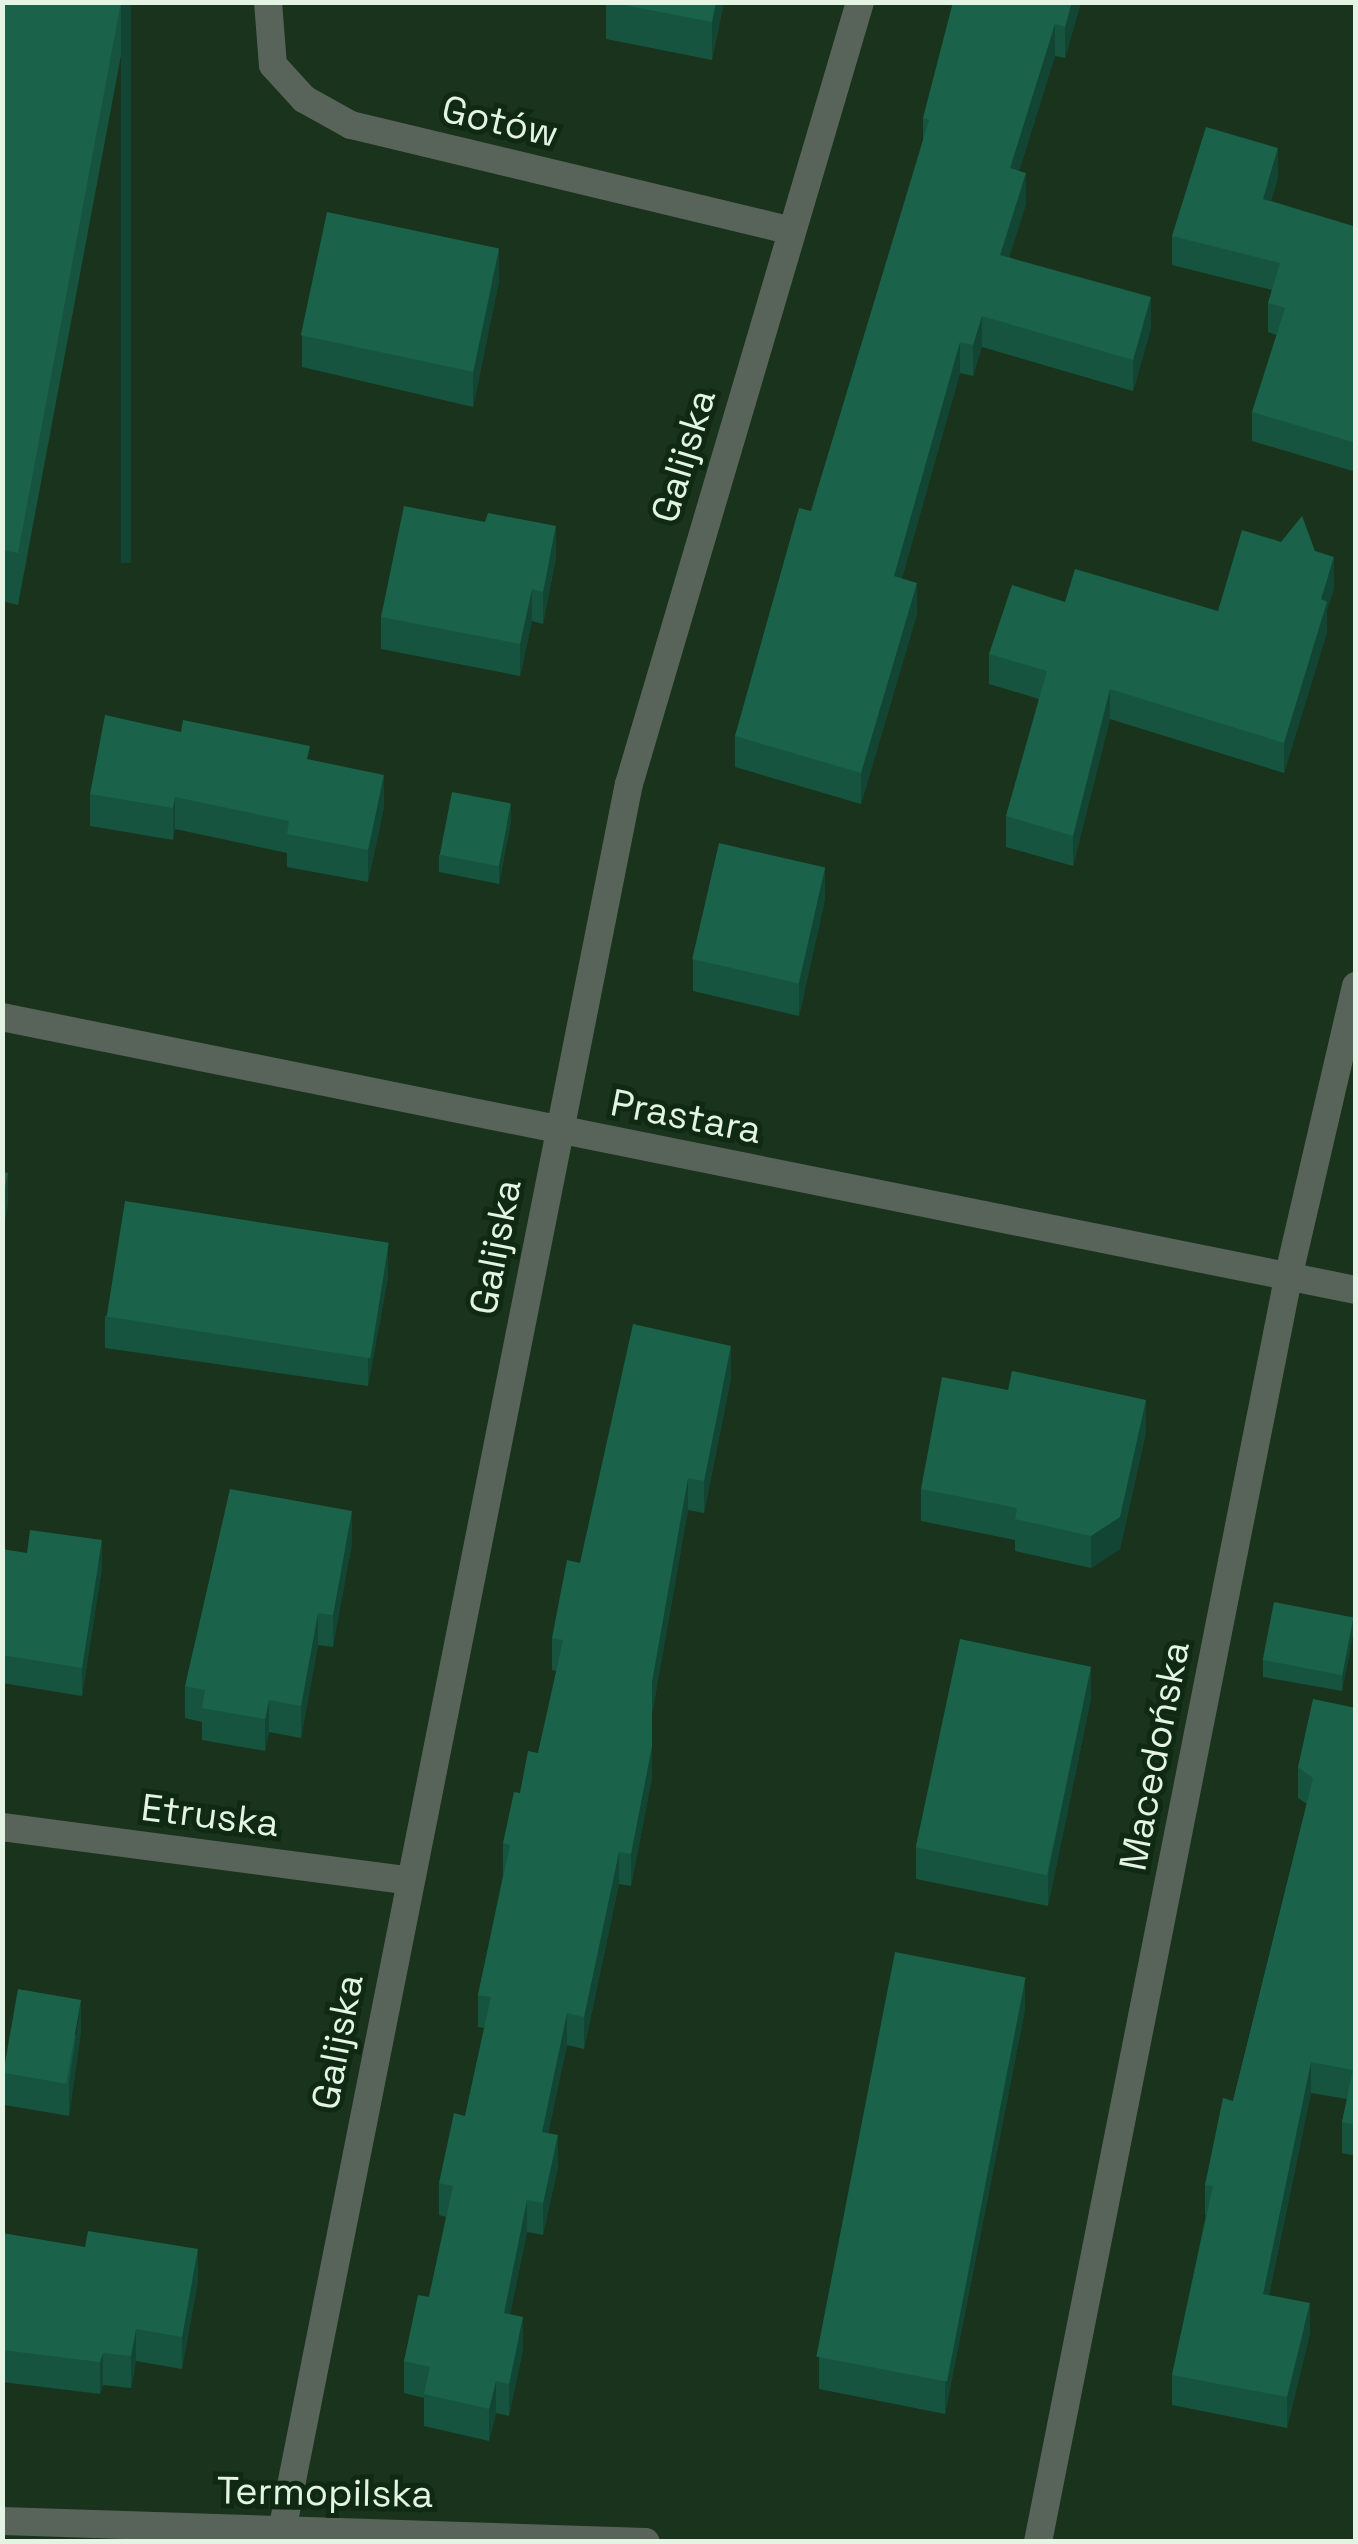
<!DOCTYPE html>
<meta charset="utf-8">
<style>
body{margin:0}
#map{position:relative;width:1358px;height:2544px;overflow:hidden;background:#19331c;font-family:"Space Grotesk",sans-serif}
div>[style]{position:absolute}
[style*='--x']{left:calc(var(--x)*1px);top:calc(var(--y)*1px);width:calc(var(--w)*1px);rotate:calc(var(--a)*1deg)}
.minor>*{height:28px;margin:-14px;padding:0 14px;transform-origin:14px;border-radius:14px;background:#586459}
.wall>*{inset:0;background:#165440}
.shaded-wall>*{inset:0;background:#124534;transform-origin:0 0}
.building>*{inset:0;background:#1a624a;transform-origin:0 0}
span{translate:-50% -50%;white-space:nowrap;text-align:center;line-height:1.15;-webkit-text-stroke:10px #0f2912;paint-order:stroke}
.street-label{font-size:38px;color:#e3f3e4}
.frame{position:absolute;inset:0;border:5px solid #e3f3e4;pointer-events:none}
</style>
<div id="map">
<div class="minor">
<div style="--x:268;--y:2;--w:63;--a:85.5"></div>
<div style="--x:273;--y:65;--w:46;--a:47.6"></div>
<div style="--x:304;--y:99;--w:54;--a:29"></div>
<div style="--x:351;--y:125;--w:451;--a:13.5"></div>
<div style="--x:2;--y:1017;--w:1381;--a:11.4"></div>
<div style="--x:2;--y:1827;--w:408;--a:7.5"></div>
<div style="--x:2;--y:2521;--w:644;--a:1.87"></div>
<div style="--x:283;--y:2526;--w:1776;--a:-78.77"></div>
<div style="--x:629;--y:784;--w:815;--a:-73.54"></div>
<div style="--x:1038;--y:2542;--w:1288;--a:-78.81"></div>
<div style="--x:1288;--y:1278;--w:300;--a:-76.9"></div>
</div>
<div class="wall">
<div style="clip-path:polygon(2px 2px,131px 2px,18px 605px,2px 601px)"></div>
<div style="clip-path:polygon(606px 2px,724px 2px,712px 60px,606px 39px)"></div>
<div style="clip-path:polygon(1081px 2px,1065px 58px,1055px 56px,1019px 171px,1026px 204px,1009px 257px,1151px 328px,1133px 391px,982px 347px,973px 376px,960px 373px,902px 578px,917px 614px,861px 804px,735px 767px,735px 736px,811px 511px,923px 143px,923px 118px)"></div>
<div style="clip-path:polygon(1278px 178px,1271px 201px,1356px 227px,1356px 472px,1252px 441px,1252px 412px,1277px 335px,1268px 332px,1268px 303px,1272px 290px,1172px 265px,1172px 236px)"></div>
<div style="clip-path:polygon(499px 281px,473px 407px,302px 367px,302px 335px)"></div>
<div style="clip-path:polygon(1315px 551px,1334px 588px,1327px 610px,1327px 632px,1284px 773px,1110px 719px,1073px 866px,1006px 847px,1006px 816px,1039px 699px,989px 684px,989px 654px,1065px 602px,1218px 611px)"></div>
<div style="clip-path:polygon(556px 558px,543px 624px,532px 621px,520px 676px,381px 649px,381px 617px)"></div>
<div style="clip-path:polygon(181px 732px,310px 760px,384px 807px,368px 882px,287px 867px,287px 853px,175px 829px,173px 840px,90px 826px,90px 794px)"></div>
<div style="clip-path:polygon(511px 821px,499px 884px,439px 872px,439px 855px)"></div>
<div style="clip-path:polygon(825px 899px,799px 1016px,693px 991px,693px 959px)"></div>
<div style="clip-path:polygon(388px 1277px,368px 1386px,105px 1348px,105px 1316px)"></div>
<div style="clip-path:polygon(731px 1378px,704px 1513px,688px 1510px,652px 1714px,652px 1778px,631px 1886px,619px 1884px,584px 2049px,567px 2045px,548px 2133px,558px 2167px,543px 2235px,527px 2232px,510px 2314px,523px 2349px,509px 2416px,496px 2413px,489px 2441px,424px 2426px,424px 2398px,404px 2393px,404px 2361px,429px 2297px,446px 2217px,439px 2215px,439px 2183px,465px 2116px,484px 2028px,478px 2027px,478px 1995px,503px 1875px,503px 1843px,520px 1793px,538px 1753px,557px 1671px,552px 1670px,552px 1638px,580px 1563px)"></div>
<div style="clip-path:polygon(1146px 1432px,1120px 1549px,1091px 1568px,1015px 1551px,1015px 1540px,921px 1521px,921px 1489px)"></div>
<div style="clip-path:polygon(352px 1543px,333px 1647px,318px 1645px,301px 1738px,269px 1732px,265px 1751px,202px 1740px,202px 1722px,185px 1718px,185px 1686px)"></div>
<div style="clip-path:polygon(2px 1549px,102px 1568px,82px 1696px,2px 1683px)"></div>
<div style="clip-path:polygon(1353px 1635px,1342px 1691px,1263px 1677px,1263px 1660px)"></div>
<div style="clip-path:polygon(1091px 1698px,1048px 1906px,916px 1879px,916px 1847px)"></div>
<div style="clip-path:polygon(1356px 1708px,1356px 2156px,1342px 2153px,1342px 2122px,1347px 2099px,1311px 2093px,1269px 2295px,1310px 2333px,1287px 2428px,1172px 2405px,1172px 2375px,1206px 2215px,1205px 2215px,1205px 2185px,1233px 2101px,1307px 1804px,1298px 1798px,1298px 1767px)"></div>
<div style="clip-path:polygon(1025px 2010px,945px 2414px,819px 2389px,819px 2357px)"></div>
<div style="clip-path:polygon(81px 2032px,69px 2116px,4px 2105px,4px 2073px)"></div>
<div style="clip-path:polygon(2px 2233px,198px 2281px,182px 2369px,136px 2361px,131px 2388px,103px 2385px,100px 2394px,2px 2382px)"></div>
</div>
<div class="shaded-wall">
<div style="left:121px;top:2px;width:10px;height:561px"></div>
<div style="clip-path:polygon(716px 2px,724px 2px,712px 60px,712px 22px)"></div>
<div style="clip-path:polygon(1072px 2px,1081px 2px,1065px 58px,1065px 27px)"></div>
<div style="clip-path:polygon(1055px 24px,1055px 56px,1010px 199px,1010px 168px)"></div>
<div style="clip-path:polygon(1278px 148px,1278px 178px,1263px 228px,1263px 199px)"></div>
<div style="clip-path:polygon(1026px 173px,1026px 204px,1000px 286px,1000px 255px)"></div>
<div style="clip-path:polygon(499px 249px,499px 281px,473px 407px,473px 375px)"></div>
<div style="clip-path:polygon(1151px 297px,1151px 328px,1133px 391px,1133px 360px)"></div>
<div style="clip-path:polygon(982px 316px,982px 347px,973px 376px,973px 345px)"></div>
<div style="clip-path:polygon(960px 342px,960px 373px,894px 607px,894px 576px)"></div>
<div style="clip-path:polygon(556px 526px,556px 558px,543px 624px,543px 592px)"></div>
<div style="clip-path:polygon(1334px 557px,1334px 588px,1327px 610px,1327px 632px,1284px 773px,1284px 743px,1321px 599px)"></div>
<div style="clip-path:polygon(917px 583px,917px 614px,861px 804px,861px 773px)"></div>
<div style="clip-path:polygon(532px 589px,532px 621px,520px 676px,520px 644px)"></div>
<div style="clip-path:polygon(1110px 689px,1110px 719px,1073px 866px,1073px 836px)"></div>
<div style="clip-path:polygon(384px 775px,384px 807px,368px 882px,368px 850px)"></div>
<div style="clip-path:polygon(175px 797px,175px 829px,173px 840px,173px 808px)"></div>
<div style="clip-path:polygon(511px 804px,511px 821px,499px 884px,499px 867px)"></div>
<div style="clip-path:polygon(825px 867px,825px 899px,799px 1016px,799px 984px)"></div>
<div style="clip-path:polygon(8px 1173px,8px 1205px,2px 1236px,2px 1204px)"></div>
<div style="clip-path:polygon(388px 1245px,388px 1277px,368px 1386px,368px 1354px)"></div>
<div style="clip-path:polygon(731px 1346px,731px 1378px,704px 1513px,704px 1481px)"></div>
<div style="clip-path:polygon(1146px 1400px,1146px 1432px,1120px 1549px,1091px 1568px,1091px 1536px)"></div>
<div style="clip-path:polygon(688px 1478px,688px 1510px,652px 1714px,652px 1682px)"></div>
<div style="clip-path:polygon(352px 1511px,352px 1543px,333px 1647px,333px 1615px)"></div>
<div style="clip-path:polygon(102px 1540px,102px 1568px,82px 1696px,82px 1668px)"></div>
<div style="clip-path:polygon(318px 1613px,318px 1645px,301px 1738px,301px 1706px)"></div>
<div style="clip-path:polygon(1353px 1618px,1353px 1635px,1342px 1691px,1342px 1674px)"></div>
<div style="clip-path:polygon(1091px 1666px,1091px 1698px,1048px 1906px,1048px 1874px)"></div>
<div style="clip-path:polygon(269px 1700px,269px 1732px,265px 1751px,265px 1719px)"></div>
<div style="clip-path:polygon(652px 1746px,652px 1778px,631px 1886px,631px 1854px)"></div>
<div style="clip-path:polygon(619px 1852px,619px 1884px,584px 2049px,584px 2017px)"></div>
<div style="clip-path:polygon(1025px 1978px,1025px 2010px,945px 2414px,945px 2382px)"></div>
<div style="clip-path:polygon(81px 2000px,81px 2032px,69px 2116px,69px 2084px)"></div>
<div style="clip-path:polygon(567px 2013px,567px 2045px,542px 2164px,542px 2132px)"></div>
<div style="clip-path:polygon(1311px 2062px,1311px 2093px,1263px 2324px,1263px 2294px)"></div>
<div style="clip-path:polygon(558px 2135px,558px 2167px,543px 2235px,543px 2203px)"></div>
<div style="clip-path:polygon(527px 2200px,527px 2232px,504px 2345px,504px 2313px)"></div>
<div style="clip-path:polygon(198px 2249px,198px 2281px,182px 2369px,182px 2337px)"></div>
<div style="clip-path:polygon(1310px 2303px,1310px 2333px,1287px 2428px,1287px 2397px)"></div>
<div style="clip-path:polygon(523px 2317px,523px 2349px,509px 2416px,509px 2384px)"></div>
<div style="clip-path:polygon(136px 2329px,136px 2361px,131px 2388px,131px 2356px)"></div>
<div style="clip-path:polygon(103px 2353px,103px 2385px,100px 2394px,100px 2362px)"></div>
<div style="clip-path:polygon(496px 2381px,496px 2413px,489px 2441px,489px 2409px)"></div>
</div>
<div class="building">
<div style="clip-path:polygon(2px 2px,121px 2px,18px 553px,2px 550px)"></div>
<div style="clip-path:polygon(608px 2px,716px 2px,712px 22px)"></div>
<div style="clip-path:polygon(953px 2px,1072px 2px,1065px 27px,1055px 24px,1010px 168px,1026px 173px,1000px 255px,1151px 297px,1133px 360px,982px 316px,973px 345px,960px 342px,894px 576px,917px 583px,861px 773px,735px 736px,799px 508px,811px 511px,929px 120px,923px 118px)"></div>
<div style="clip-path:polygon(1206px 127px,1278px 148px,1263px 199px,1356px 227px,1356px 443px,1252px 412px,1285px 308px,1268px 303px,1280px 263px,1172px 236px)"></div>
<div style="left:327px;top:212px;width:176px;height:126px;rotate:12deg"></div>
<div style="clip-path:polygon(404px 506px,485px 522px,488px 513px,556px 526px,543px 592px,532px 589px,520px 644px,381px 617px)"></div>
<div style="clip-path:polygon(1302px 516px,1315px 551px,1334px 557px,1321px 599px,1327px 602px,1284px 743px,1110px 689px,1073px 836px,1006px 816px,1047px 671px,989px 654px,1012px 585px,1065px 602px,1075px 569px,1218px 611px,1242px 530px,1281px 542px)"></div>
<div style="clip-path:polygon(105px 715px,181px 732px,183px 720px,310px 746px,307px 759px,384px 775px,368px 850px,287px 834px,289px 821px,175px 797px,173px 808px,90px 794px)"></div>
<div style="left:452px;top:792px;width:60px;height:64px;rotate:11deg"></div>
<div style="left:719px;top:843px;width:109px;height:119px;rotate:13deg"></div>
<div style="clip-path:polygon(2px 1172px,8px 1173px,2px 1204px)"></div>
<div style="left:125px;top:1201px;width:267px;height:117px;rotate:9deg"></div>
<div style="clip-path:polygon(633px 1324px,731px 1346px,704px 1481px,688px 1478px,652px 1682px,652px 1746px,631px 1854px,619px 1852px,584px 2017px,567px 2013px,542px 2132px,558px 2135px,543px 2203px,527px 2200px,504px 2313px,523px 2317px,509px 2384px,496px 2381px,489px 2409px,424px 2394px,430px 2367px,404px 2361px,418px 2295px,429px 2297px,453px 2186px,439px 2183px,454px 2113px,465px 2116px,491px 1997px,478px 1995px,510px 1845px,503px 1843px,514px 1792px,520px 1793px,528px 1751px,538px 1753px,563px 1640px,552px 1638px,567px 1560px,580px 1563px)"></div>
<div style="clip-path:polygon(1012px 1371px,1146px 1400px,1120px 1517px,1091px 1536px,1015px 1519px,1017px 1508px,921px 1489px,942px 1377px,1008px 1390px)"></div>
<div style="clip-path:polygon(230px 1489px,352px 1511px,333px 1615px,318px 1613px,301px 1706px,269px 1700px,265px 1719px,202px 1708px,205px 1690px,185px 1686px)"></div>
<div style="clip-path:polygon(30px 1530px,102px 1540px,82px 1668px,2px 1655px,2px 1549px,27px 1553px)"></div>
<div style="left:1274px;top:1602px;width:81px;height:59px;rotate:11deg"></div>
<div style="left:960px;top:1639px;width:134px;height:213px;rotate:12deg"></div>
<div style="clip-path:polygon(1313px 1699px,1356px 1708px,1356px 2125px,1342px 2122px,1353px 2070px,1311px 2062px,1263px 2294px,1310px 2303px,1287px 2397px,1172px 2375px,1213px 2186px,1205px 2185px,1223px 2098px,1233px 2101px,1313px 1778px,1298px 1767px)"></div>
<div style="left:895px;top:1952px;width:133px;height:412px;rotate:11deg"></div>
<div style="left:18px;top:1989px;width:64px;height:85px;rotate:10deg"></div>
<div style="clip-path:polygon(88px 2231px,198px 2249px,182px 2337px,136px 2329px,131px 2356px,103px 2353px,100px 2362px,2px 2350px,2px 2233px,85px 2247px)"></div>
</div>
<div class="street-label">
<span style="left:500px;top:122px;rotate:13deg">Gotów</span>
<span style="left:684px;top:456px;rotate:-73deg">Galijska</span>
<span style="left:686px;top:1117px;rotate:11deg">Prastara</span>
<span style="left:496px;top:1247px;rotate:-79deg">Galijska</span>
<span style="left:1155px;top:1756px;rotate:-79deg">Macedońska</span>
<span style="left:210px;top:1816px;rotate:7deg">Etruska</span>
<span style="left:338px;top:2042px;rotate:-79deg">Galijska</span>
<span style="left:325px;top:2493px;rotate:1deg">Termopilska</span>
</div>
<div class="frame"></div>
</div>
